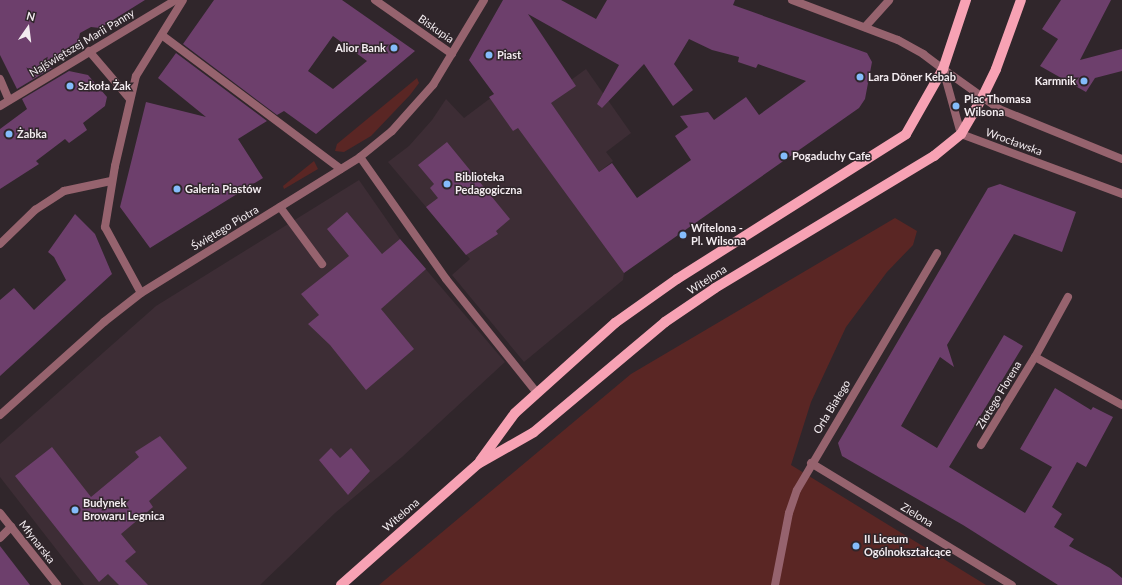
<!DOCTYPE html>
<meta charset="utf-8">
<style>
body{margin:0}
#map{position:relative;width:1122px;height:585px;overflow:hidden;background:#30262b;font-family:Lato,sans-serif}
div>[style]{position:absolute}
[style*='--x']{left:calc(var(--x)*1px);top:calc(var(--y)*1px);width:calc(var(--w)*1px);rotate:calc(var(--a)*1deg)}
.built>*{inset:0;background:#3d2d35}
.green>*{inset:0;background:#5a2624}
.building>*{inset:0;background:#6d3f6c}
.service>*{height:8px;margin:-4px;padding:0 4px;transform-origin:4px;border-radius:4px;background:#96636e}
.pedestrian>*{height:8px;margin:-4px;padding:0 4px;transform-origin:4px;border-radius:4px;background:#96636e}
.minor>*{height:8px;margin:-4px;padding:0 4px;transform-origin:4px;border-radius:4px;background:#96636e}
.tertiary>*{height:8px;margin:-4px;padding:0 4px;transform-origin:4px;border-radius:4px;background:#96636e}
.primary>*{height:10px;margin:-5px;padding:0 5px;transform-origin:5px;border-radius:5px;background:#f7a2b4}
.dots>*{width:11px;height:11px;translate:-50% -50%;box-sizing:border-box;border:2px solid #30262b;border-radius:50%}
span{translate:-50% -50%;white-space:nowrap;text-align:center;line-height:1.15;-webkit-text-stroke:3px #30262b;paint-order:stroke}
.street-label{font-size:11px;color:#f3ecf0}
.poi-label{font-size:11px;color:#f3ecf0;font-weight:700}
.right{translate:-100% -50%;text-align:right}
.left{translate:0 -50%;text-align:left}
.north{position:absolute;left:8px;top:8px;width:40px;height:40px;-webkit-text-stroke:3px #30262b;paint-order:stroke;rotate:14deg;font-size:11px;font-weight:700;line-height:16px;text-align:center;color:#f3ecf0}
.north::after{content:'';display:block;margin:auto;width:14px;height:18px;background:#f3ecf0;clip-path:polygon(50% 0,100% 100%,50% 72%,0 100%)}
</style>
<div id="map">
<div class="built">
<div style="clip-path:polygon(586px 69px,631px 133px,606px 152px,613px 161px,599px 172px,654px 251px,624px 273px,623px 280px,524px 362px,452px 275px,470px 259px,388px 162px,409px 146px,432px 120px,446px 99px,464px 118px,528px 70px,571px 80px)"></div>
<div style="clip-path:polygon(359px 180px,400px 239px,505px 362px,402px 457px,335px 513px,260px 585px,84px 585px,0 477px,0 444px,156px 306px)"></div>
</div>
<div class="green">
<div style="clip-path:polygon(417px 78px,419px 83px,410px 95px,371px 136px,344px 152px,335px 151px,337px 144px)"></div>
<div style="clip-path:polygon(314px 161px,318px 169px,284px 189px,283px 186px)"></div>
<div style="clip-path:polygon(895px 218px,917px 231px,913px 245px,887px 272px,846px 327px,811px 402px,791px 465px,986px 585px,379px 585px,631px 374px)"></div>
</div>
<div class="building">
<div style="clip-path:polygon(0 0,145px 0,100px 28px,91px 27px,80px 33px,78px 42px,39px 66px,52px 68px,17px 89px,0 55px)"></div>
<div style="clip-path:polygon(evenodd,214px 0,342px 0,415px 51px,316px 134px,284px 111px,277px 115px,183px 44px,214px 0,333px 36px,367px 61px,333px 89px,308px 71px,333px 36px)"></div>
<div style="clip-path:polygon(evenodd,503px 0,561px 0,596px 19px,607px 0,735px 0,733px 5px,867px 53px,872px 62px,865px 99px,859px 108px,624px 273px,518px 128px,513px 131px,489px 97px,494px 94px,469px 60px,503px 0,528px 14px,619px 65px,597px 104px,602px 108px,644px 64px,673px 106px,693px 90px,674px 64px,689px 39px,712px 50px,739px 57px,738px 62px,756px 68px,758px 64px,806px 81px,759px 115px,746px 97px,714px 120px,708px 112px,680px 116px,688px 127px,675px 136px,691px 160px,637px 198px,612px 163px,599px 172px,551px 103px,576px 86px,528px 14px)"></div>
<div style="clip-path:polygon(1061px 0,1111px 0,1080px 60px,1122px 49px,1122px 71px,1095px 78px,1086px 92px,1040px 66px,1058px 39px,1042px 29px)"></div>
<div style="clip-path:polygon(176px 53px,267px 121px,238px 139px,263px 178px,150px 248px,120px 207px,146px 102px,206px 117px,158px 78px)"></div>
<div style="clip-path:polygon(69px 71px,88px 75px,107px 97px,105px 106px,83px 123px,87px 130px,69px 143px,65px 139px,36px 161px,39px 164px,0 189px,0 129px,27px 109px,22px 99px)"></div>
<div style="clip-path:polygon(447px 142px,510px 219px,496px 231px,498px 234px,466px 255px,426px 207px,438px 198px,430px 188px,434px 184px,418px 165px)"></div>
<div style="clip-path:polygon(1000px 184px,1076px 212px,1062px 252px,1014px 234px,947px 345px,954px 367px,940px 357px,901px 426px,937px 448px,1004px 335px,1023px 346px,949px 467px,1025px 513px,1052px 467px,1020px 449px,1055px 388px,1091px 410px,1093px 407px,1113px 417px,1086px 467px,1077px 462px,1052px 507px,1062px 514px,1054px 527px,1074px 539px,1069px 546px,1110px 568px,1122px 578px,1122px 585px,1058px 585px,963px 525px,842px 456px,838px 443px,988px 188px)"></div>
<div style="clip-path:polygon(347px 212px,382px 254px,400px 239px,426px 269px,381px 309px,414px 349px,366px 390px,330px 345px,308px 324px,319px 315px,301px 294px,349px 256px,327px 229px)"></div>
<div style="clip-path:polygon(75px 214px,95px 234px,112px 274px,0 376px,0 300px,14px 288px,34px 310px,66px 280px,54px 257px,48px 252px)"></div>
<div style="clip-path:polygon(160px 436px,187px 468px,149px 501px,153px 507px,121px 534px,136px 552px,125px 561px,148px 585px,119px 585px,108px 574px,99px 582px,15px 476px,52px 447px,91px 497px,139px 457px,135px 452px)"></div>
<div style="clip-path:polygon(331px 448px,340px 458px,351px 448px,370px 471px,348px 495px,319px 460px)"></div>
<div style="clip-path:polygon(0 546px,30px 585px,0 585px)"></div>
</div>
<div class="service">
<div style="--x:360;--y:157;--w:149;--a:54.8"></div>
<div style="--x:446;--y:279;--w:146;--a:51.4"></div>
<div style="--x:280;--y:207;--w:71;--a:53.6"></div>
<div style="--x:0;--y:244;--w:49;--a:-44.2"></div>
<div style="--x:35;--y:210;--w:35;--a:-33"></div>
<div style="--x:64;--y:191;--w:48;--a:-12"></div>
<div style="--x:0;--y:538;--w:16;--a:-45"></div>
</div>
<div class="pedestrian">
<div style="--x:163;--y:36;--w:222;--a:36.8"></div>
<div style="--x:89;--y:51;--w:62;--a:49.6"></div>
<div style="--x:0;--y:79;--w:23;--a:67"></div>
<div style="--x:0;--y:106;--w:205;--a:-31.1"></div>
<div style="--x:115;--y:166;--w:92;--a:-76.9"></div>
<div style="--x:136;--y:76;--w:89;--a:-58.3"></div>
</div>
<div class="minor">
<div style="--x:375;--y:0;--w:94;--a:35"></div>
<div style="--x:792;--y:0;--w:113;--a:20.7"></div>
<div style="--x:898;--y:40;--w:29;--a:29"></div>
<div style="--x:923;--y:54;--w:25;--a:37"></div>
<div style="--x:865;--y:27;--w:36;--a:-48"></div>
<div style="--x:115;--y:166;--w:62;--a:99.3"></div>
<div style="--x:105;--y:227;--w:75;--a:61.4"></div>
<div style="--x:1068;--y:297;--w:68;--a:118.8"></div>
<div style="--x:1035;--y:357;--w:99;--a:28.9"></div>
<div style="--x:0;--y:415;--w:140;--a:-41.8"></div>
<div style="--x:104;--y:322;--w:47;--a:-38.1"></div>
<div style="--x:141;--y:293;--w:258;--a:-31.8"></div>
<div style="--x:360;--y:157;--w:41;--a:-39.1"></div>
<div style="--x:392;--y:131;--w:62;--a:-48.3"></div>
<div style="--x:433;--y:85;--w:99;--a:-59"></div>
<div style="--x:981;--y:445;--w:103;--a:-58.5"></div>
<div style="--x:811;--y:463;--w:235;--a:31.3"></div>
<div style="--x:0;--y:513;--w:92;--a:51.6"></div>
<div style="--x:775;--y:585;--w:73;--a:-79"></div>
<div style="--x:789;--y:513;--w:24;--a:-71"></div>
<div style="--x:797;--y:490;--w:275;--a:-59.4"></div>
</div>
<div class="tertiary">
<div style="--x:943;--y:69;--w:67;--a:74.5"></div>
<div style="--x:961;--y:134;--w:172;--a:20.4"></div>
<div style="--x:943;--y:69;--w:69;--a:35.5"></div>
<div style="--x:999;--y:109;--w:133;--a:22.1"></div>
</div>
<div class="primary">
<div style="--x:480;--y:461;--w:59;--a:-53.9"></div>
<div style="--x:515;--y:413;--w:135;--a:-42"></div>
<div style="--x:615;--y:323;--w:76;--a:-35.4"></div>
<div style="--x:677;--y:279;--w:271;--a:-32.3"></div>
<div style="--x:906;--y:134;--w:75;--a:-60.4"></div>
<div style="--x:943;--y:69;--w:73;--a:-71.6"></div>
<div style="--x:341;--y:585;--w:183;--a:-41.5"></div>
<div style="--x:478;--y:464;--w:64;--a:-29.7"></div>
<div style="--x:534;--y:432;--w:171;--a:-40"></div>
<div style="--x:665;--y:322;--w:60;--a:-34.2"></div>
<div style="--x:715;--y:288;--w:256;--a:-31.1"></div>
<div style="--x:934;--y:156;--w:35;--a:-39"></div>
<div style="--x:961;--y:134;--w:42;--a:-59.7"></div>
<div style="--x:982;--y:98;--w:32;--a:-64"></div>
<div style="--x:996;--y:69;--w:73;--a:-70.1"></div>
</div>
<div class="dots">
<div style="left:394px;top:48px;background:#84bcfb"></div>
<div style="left:489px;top:55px;background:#84bcfb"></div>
<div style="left:860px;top:77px;background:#84bcfb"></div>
<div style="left:1084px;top:81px;background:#84bcfb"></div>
<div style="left:70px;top:86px;background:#84bcfb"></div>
<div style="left:956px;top:106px;background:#84bcfb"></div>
<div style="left:9px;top:134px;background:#84bcfb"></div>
<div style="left:784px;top:156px;background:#84bcfb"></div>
<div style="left:447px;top:184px;background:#84bcfb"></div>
<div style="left:177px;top:189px;background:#84bcfb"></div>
<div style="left:683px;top:235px;background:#84bcfb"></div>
<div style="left:75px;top:510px;background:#84bcfb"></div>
<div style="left:856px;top:546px;background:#84bcfb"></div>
</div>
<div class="street-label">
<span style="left:436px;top:29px;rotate:35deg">Biskupia</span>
<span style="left:82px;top:43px;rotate:-31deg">Najświętszej Marii Panny</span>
<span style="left:1014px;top:142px;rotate:20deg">Wrocławska</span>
<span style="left:225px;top:228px;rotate:-31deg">Świętego Piotra</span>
<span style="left:707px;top:280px;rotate:-33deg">Witelona</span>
<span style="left:999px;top:395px;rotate:-59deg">Złotego Florena</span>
<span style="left:832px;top:407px;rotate:-59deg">Orła Białego</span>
<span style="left:401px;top:515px;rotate:-41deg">Witelona</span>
<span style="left:917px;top:515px;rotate:31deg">Zielona</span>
<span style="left:37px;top:542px;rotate:52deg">Młynarska</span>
</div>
<div class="poi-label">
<span class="right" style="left:386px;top:48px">Alior Bank</span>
<span class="left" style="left:497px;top:55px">Piast</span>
<span class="left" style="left:868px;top:77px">Lara Döner Kebab</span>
<span class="right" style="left:1076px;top:81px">Karmnik</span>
<span class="left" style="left:78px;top:86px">Szkoła Żak</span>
<span class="left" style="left:964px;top:106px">Plac Thomasa<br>Wilsona</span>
<span class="left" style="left:17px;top:134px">Żabka</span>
<span class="left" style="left:792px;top:156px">Pogaduchy Cafe</span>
<span class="left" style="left:455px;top:184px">Biblioteka<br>Pedagogiczna</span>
<span class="left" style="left:185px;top:189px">Galeria Piastów</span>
<span class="left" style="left:691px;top:235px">Witelona -<br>Pl. Wilsona</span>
<span class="left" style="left:83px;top:510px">Budynek<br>Browaru Legnica</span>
<span class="left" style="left:864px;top:546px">II Liceum<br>Ogólnokształcące</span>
</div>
<div class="north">N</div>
</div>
